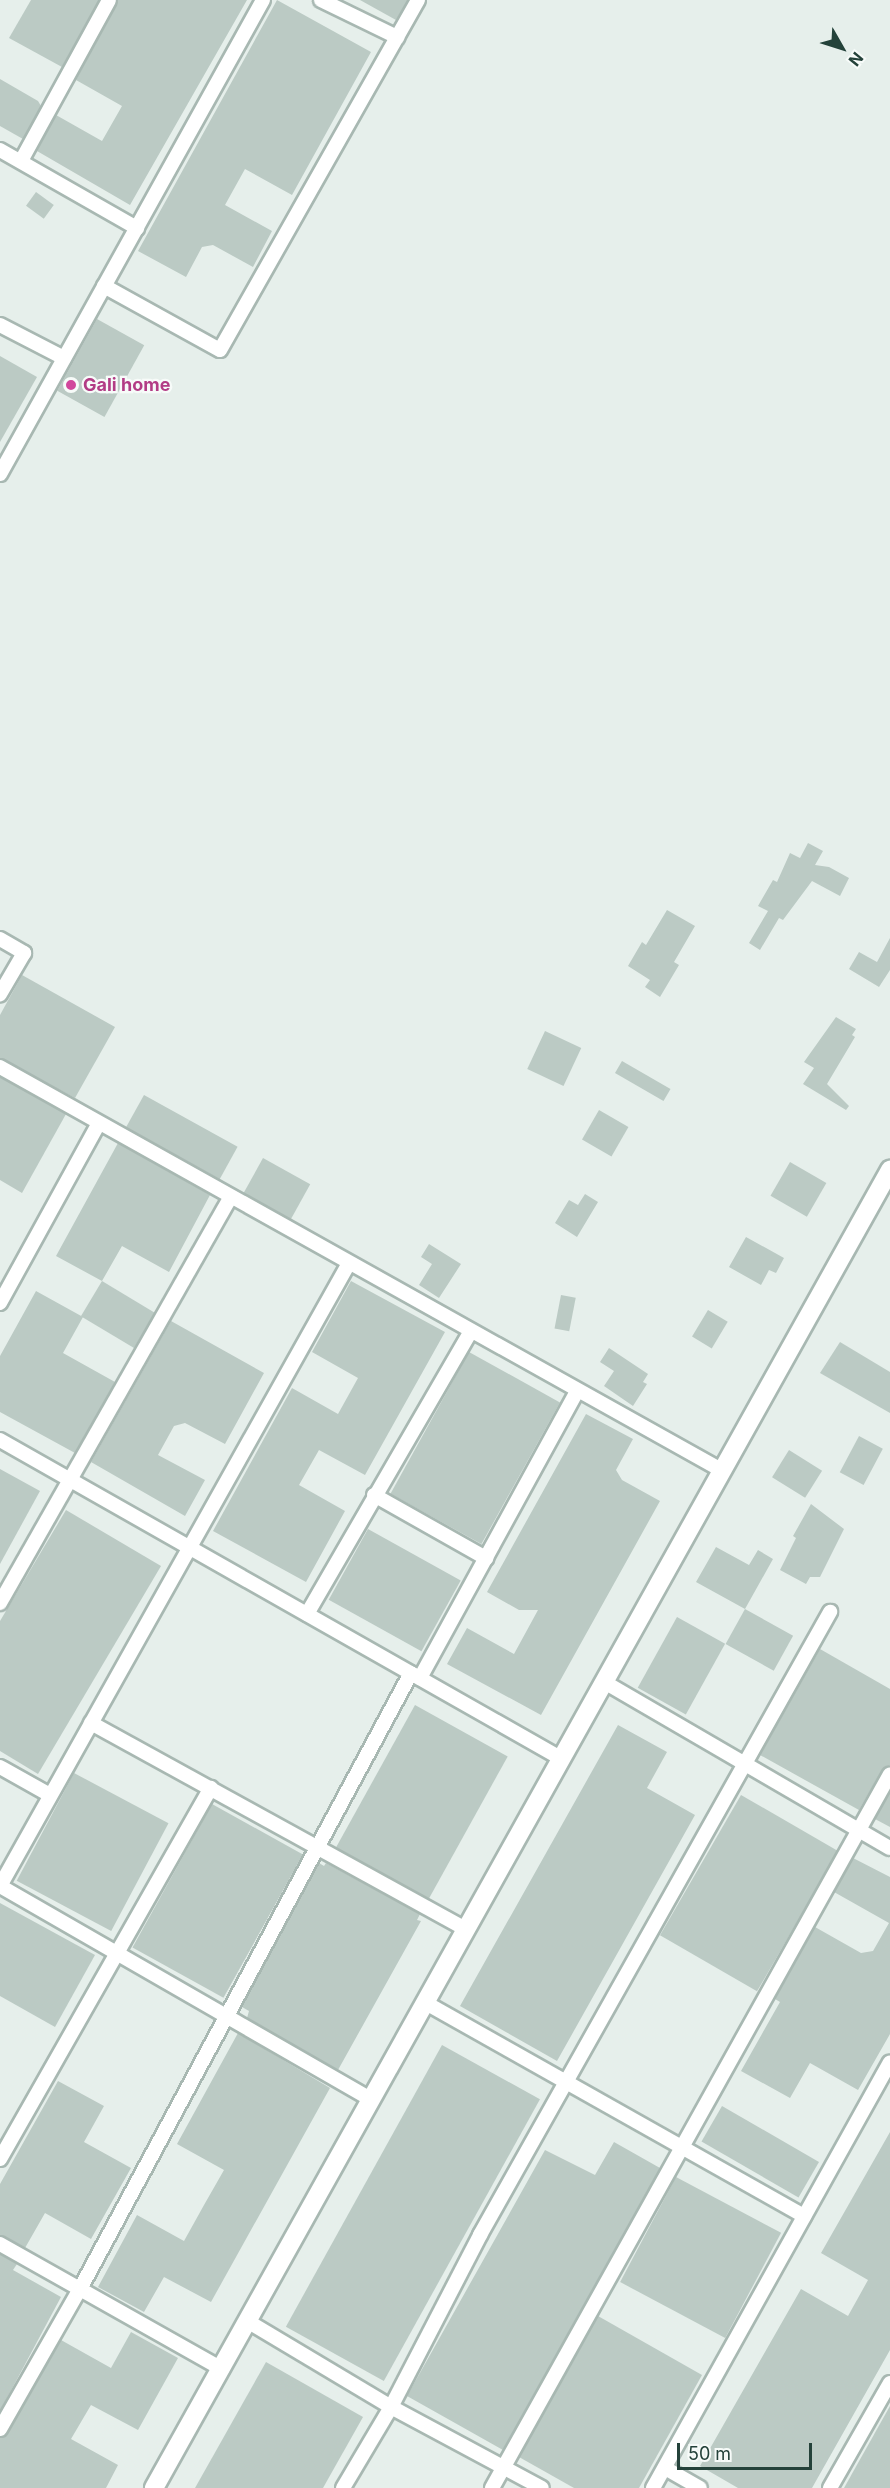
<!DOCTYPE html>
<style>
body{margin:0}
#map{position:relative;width:890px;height:2488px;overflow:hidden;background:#e6efeb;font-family:Inter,sans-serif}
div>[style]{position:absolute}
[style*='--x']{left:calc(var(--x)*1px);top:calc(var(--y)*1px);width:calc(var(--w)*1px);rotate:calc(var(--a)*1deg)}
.building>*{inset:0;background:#bbcac4;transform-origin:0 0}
.roads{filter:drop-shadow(2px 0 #a8b8b2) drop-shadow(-2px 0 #a8b8b2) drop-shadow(0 2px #a8b8b2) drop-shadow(0 -2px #a8b8b2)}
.street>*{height:14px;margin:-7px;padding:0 7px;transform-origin:7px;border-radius:7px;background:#fff}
.secondary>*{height:18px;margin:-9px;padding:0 9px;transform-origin:9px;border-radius:9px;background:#fff}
.dots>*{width:16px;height:16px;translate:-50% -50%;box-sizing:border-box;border:3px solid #f7fbf9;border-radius:50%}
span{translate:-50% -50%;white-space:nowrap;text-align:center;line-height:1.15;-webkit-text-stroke:4.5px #f7fbf9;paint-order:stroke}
.hotel-label{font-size:18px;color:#b23c85;font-weight:700}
.left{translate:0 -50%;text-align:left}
.north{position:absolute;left:812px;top:18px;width:60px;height:60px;-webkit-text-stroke:4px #f7fbf9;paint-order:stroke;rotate:129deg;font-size:16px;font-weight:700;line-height:24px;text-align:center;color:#24423a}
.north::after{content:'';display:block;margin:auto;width:21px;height:27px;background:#24423a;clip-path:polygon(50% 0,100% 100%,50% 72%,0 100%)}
.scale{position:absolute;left:677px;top:2443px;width:135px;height:27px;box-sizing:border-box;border:3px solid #24423a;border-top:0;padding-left:8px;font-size:18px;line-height:21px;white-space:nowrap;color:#24423a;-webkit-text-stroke:4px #f7fbf9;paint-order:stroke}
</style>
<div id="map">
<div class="building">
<div style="clip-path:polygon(31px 0,99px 0,62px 67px,9px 38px)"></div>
<div style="clip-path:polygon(118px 0,247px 0,130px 205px,37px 151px,56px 115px,102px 141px,122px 106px,76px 80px)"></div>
<div style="clip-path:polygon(277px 0,371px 52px,292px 195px,245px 169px,225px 205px,272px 231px,253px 267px,213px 245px,202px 247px,186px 277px,138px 251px)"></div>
<div style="clip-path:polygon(360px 0,408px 0,396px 20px)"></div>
<div style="clip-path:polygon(0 79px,38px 101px,41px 106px,23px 139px,0 126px)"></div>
<div style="left:36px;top:192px;width:22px;height:17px;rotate:36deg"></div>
<div style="left:97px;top:319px;width:54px;height:82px;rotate:29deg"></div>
<div style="clip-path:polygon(0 356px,37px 377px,0 442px)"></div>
<div style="clip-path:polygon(808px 843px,823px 851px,815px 865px,829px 867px,849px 878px,840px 896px,812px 881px,783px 920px,779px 918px,760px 950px,749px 943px,768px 911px,758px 906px,773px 880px,777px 882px,790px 853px,800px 858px)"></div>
<div style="clip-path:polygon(667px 910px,695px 926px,674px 962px,679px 965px,660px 997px,645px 987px,650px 980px,628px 966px,642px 942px,646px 945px)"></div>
<div style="clip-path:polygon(890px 938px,890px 970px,879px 987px,849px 969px,859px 952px,877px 962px)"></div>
<div style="clip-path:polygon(22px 975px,115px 1027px,75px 1098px,0 1058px,0 1015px)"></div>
<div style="clip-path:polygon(836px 1017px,856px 1029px,852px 1035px,855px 1037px,827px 1084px,849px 1106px,846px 1110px,803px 1084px,814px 1068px,804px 1062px)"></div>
<div style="left:545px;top:1031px;width:40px;height:42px;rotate:25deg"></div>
<div style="left:622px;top:1061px;width:56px;height:14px;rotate:30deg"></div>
<div style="clip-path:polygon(0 1077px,66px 1114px,22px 1193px,0 1180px)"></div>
<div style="left:144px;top:1095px;width:107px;height:37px;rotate:29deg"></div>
<div style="left:599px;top:1110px;width:34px;height:34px;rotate:30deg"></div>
<div style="clip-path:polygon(118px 1143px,210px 1195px,169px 1272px,122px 1246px,102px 1281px,56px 1256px)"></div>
<div style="left:263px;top:1158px;width:54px;height:40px;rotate:29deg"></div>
<div style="left:790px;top:1162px;width:42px;height:39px;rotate:30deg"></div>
<div style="clip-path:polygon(585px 1194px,598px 1202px,577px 1237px,555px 1223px,569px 1200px,578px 1205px)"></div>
<div style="clip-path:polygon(746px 1237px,784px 1258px,776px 1273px,769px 1270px,761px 1285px,729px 1267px)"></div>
<div style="clip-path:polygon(429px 1244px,461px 1264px,439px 1298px,419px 1285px,432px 1264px,421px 1257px)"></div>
<div style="left:102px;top:1281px;width:62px;height:41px;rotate:31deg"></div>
<div style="clip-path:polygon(351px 1281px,445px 1332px,365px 1475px,319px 1450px,299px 1485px,345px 1511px,306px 1582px,213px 1531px,292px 1388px,338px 1414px,358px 1378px,312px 1352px)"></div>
<div style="clip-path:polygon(36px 1291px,83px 1317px,63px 1353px,115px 1382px,75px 1453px,0 1412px,0 1356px)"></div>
<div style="left:561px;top:1295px;width:15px;height:34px;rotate:11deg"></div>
<div style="left:708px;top:1310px;width:23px;height:31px;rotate:31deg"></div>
<div style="clip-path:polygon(171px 1321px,264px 1373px,225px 1444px,185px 1423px,174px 1426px,158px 1455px,205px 1480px,185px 1516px,91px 1462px)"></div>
<div style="clip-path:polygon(840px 1342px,890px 1372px,890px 1413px,820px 1373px)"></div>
<div style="clip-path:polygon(609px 1348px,648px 1374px,643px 1382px,647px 1384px,633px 1406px,604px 1386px,614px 1371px,600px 1362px)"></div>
<div style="left:469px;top:1352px;width:104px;height:162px;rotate:29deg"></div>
<div style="clip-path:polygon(586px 1414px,633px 1439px,616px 1470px,622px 1480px,660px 1501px,541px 1715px,447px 1664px,467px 1628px,514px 1654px,538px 1610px,519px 1610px,487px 1592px)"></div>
<div style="left:859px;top:1436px;width:27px;height:41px;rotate:28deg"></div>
<div style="left:789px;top:1450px;width:39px;height:32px;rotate:32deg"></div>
<div style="clip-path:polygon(0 1469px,40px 1491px,0 1564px)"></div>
<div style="clip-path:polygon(811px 1504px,844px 1529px,820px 1577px,810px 1577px,806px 1584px,780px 1570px,796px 1538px,793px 1536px)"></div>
<div style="clip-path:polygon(66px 1510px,161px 1566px,38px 1774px,0 1751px,0 1621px)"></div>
<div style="left:368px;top:1529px;width:106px;height:81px;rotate:29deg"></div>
<div style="clip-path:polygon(716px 1547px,749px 1565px,758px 1550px,773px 1559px,745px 1609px,696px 1582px)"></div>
<div style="left:745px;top:1609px;width:55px;height:40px;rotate:29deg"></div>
<div style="left:677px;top:1617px;width:55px;height:81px;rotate:29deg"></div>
<div style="clip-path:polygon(820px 1649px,890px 1689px,890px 1765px,882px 1770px,859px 1810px,760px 1755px)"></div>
<div style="left:415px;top:1705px;width:106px;height:163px;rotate:29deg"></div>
<div style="clip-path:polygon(618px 1725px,667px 1752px,647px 1788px,695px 1815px,557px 2061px,460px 2006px)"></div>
<div style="left:74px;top:1773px;width:107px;height:122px;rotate:28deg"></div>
<div style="clip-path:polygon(890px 1792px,890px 1827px,875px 1819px)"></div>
<div style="left:741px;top:1795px;width:112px;height:162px;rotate:30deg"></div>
<div style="left:212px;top:1804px;width:104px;height:164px;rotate:29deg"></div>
<div style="clip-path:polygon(853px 1858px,890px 1877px,890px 2034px,858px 2090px,810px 2063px,790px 2098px,741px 2071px,780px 2002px,775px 1999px,815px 1927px,861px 1953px,873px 1951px,889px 1923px,834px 1892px)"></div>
<div style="clip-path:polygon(319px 1863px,324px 1866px,326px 1863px,420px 1914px,417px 1920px,421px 1921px,338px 2070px,247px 2018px,249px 2011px,242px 2007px)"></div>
<div style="clip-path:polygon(0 1903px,95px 1955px,55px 2027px,0 1996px)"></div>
<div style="clip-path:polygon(238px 2033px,330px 2088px,211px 2302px,164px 2277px,144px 2312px,98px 2287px,137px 2215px,184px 2241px,204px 2205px,224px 2170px,177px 2144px)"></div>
<div style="left:442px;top:2045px;width:112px;height:322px;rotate:29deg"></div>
<div style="clip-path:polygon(58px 2081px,104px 2106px,84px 2142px,131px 2168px,91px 2239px,45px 2213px,25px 2248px,0 2235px,0 2184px)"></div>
<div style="left:722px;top:2106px;width:112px;height:41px;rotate:30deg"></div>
<div style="clip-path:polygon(890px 2132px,890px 2350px,812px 2488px,738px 2488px,700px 2466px,801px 2289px,848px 2316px,868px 2280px,821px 2253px)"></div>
<div style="clip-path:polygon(614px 2142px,660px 2168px,503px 2450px,407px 2396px,545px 2150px,595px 2175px)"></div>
<div style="left:676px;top:2177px;width:119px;height:119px;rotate:28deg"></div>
<div style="clip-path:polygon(0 2254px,17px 2264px,13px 2270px,61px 2297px,0 2411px)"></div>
<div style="clip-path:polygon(598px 2316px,702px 2375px,639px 2488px,574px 2488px,519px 2457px)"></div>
<div style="clip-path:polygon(131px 2332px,178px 2358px,138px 2430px,91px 2405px,71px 2439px,118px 2465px,106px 2488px,0 2488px,0 2438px,8px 2433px,61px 2340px,111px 2368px)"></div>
<div style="clip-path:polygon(266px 2362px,363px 2417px,323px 2488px,195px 2488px)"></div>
<div style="clip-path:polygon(890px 2406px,890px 2488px,844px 2488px,858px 2463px)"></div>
</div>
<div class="roads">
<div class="street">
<div style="--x:321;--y:0;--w:85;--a:26"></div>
<div style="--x:0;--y:150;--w:158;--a:29.7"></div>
<div style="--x:21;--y:161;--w:183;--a:-61.3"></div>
<div style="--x:104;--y:286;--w:132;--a:28.9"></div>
<div style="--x:220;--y:350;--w:402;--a:-60.5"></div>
<div style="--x:0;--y:325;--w:72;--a:27.3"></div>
<div style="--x:0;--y:474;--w:542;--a:-60.98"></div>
<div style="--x:0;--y:939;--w:28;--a:30"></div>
<div style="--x:24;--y:953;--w:48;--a:120.3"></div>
<div style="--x:0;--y:1067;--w:828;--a:29.2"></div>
<div style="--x:0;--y:1303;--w:205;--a:-61.2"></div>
<div style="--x:0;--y:1440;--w:646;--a:29.58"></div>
<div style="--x:374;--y:1495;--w:129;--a:29.4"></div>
<div style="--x:0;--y:1603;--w:467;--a:-60.4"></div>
<div style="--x:307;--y:1614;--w:327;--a:-59.9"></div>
<div style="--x:420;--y:1678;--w:328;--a:-61.3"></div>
<div style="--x:606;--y:1683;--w:328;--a:30.2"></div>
<div style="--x:91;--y:1723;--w:429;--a:28.8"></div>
<div style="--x:0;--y:1767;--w:57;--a:29.2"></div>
<div style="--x:0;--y:1886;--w:714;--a:-60.74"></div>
<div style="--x:0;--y:1886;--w:427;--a:29.9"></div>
<div style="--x:426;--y:2003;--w:434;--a:29.4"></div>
<div style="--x:0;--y:2159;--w:427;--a:-60.4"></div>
<div style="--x:0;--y:2244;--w:255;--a:29.4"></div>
<div style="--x:249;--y:2322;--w:165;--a:30.9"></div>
<div style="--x:391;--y:2407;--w:171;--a:28.2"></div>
<div style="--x:0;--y:2429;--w:161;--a:-60.3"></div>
<div style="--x:80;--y:2289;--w:699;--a:-61.75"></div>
<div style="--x:665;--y:2468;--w:40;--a:29.7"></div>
<div style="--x:343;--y:2488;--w:94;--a:-59.3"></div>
<div style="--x:391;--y:2407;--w:194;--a:-62.6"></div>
<div style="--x:480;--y:2235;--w:715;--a:-60.67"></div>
<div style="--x:492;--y:2488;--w:817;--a:-60.86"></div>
<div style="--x:653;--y:2488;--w:487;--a:-60.9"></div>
<div style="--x:830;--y:2488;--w:121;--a:-60.3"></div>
</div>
<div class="secondary">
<div style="--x:154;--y:2488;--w:1510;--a:-60.82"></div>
</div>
</div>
<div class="dots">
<div style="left:71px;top:385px;background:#d1479c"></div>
</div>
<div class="hotel-label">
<span class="left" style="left:83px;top:385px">Gali home</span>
</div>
<div class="north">N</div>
<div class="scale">50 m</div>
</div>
